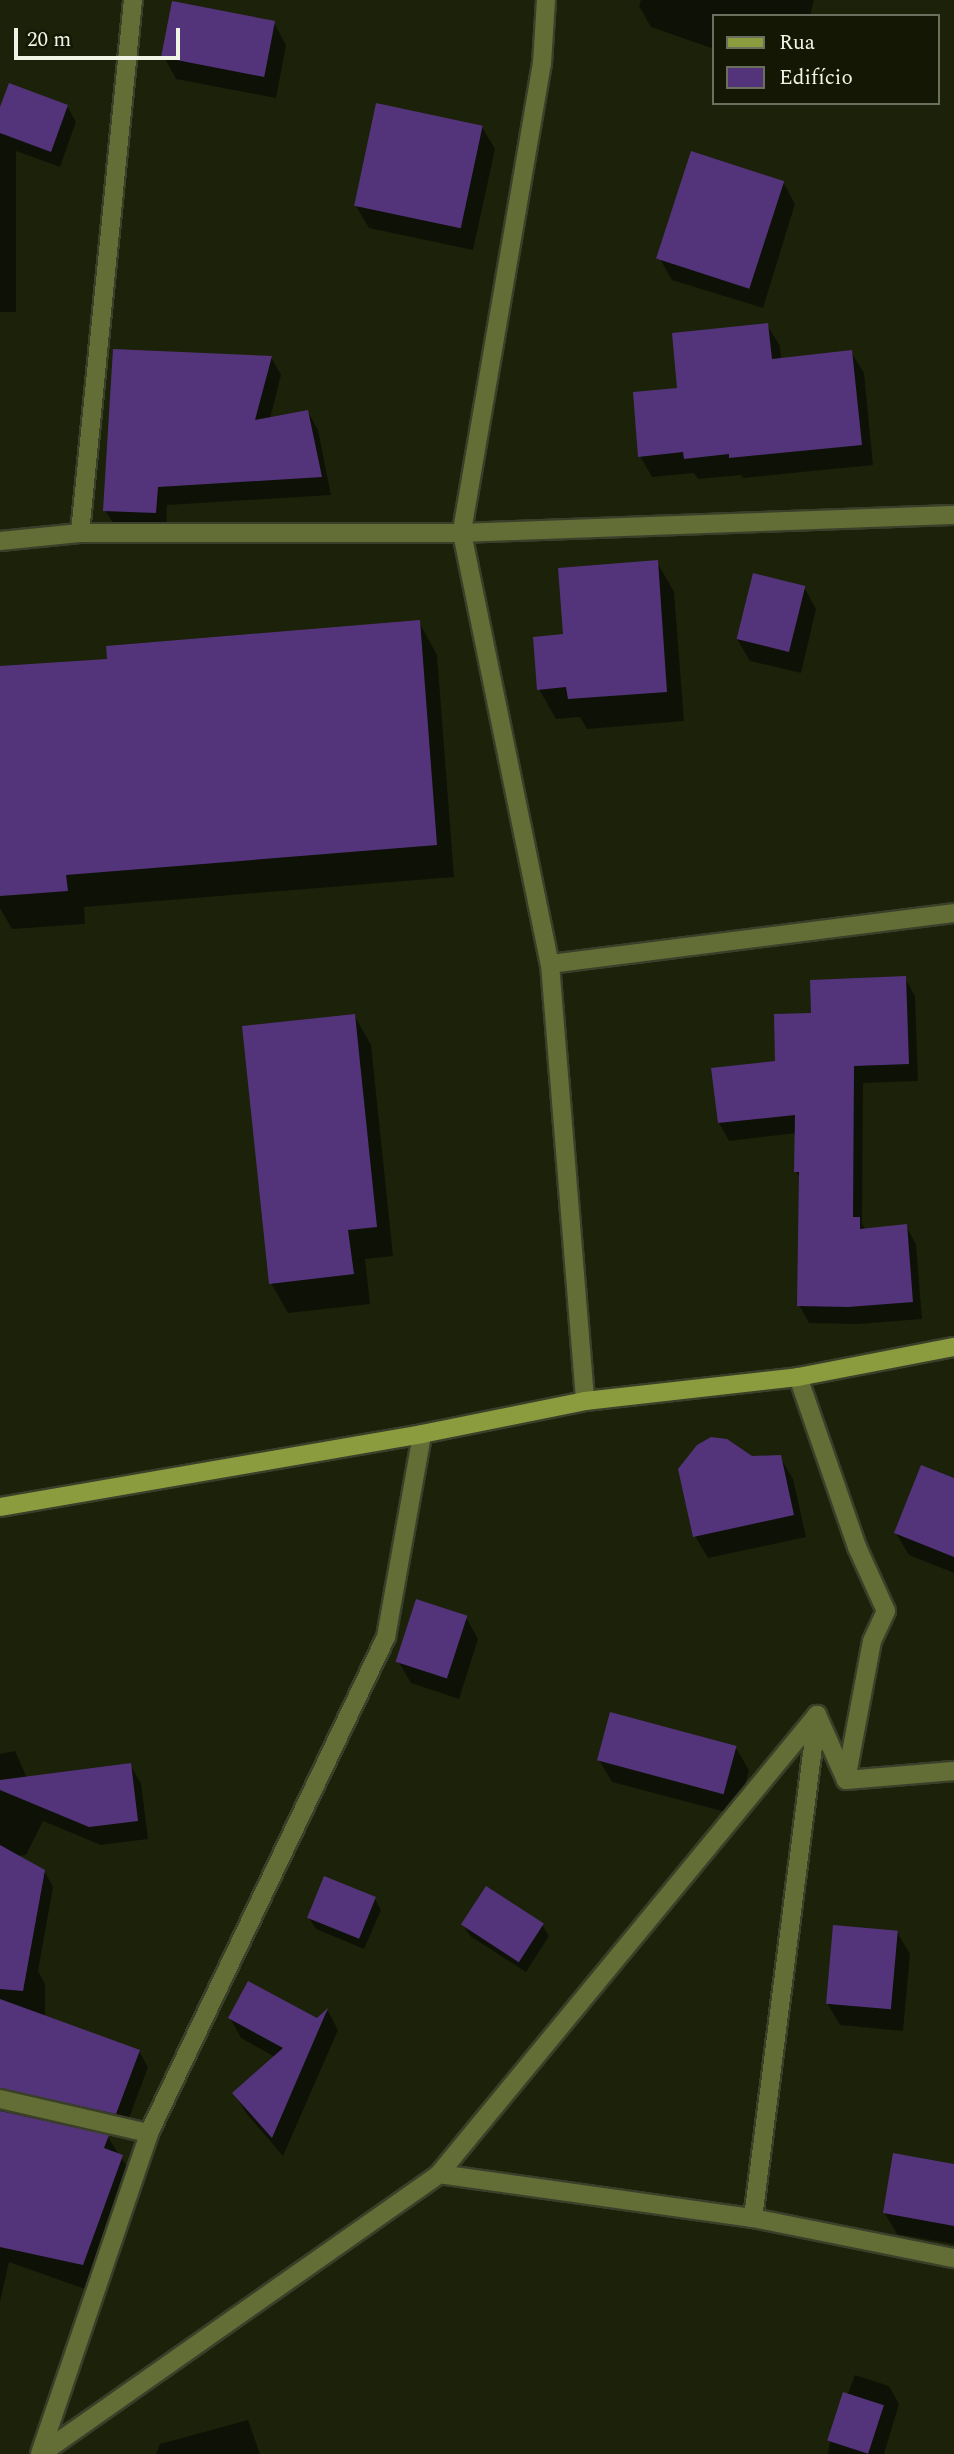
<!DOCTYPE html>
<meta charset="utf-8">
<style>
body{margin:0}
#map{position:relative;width:954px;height:2454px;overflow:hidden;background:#1c210a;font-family:Spectral,serif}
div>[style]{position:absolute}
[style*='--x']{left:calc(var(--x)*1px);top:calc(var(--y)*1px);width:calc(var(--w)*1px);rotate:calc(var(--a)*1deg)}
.shadow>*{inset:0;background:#0007}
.building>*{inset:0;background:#53347b;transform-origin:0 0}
.roads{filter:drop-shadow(2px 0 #3a3f29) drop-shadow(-2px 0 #3a3f29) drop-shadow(0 2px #3a3f29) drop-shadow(0 -2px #3a3f29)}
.street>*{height:18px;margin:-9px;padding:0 9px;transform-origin:9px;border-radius:9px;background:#636e37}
.secondary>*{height:18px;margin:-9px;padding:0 9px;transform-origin:9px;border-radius:9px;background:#8b9c3f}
span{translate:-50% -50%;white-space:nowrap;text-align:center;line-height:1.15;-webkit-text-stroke:7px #131703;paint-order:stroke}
.legend{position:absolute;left:712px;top:14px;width:228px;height:91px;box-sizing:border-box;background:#131703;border:2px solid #6b6f5e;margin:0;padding:9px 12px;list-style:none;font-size:21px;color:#f0f4e6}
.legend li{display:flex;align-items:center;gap:14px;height:35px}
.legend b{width:35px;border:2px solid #6b6f5e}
.scale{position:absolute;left:14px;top:28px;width:166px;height:32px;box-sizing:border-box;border:4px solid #f0f4e6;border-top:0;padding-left:9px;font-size:21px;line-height:24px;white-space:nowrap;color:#f0f4e6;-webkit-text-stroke:5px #131703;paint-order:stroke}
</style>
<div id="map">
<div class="shadow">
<div style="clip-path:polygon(641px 0,814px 0,810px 16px,714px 16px,714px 49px,651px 27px,639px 6px)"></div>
<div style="clip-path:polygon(274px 23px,286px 45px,276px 98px,176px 79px,164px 57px)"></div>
<div style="clip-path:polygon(67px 106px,76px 122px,60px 167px,16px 151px,16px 312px,0 312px,0 112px)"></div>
<div style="clip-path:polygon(482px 127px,495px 149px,473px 250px,369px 228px,356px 206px)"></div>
<div style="clip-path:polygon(783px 182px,795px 204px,763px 308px,672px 280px,660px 259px)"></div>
<div style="clip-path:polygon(767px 325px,780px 346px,781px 359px,851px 352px,864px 373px,873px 465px,743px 478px,741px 475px,698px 479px,694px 473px,652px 477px,640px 456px,679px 390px)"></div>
<div style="clip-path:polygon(271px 357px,281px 375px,270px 419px,308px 412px,318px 430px,331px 495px,167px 505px,166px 531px,116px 528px,105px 510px)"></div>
<div style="clip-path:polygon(657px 562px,674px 592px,684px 721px,587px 729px,580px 717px,556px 719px,539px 689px,565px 636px)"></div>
<div style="clip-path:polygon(804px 587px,816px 609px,801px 673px,750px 661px,737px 639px)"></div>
<div style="clip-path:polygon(419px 622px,437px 655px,454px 877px,84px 907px,85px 924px,12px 929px,0 908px,0 668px,109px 661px)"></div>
<div style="clip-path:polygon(905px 978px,915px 996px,918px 1081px,863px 1083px,862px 1224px,866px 1230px,906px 1226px,916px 1244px,922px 1319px,858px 1324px,809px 1323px,799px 1305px,800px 1179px,796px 1171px,796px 1133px,729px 1141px,719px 1123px,713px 1069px,777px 1063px,812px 1015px)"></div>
<div style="clip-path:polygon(354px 1015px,371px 1045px,393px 1256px,365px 1259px,370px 1304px,288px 1313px,271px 1283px)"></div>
<div style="clip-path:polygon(780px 1457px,793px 1479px,806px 1537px,708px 1558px,695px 1536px,752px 1458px)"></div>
<div style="clip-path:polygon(954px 1480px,954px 1573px,909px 1555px,896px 1533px)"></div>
<div style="clip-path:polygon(466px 1617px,478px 1639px,459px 1699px,411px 1683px,398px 1661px)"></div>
<div style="clip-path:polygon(736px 1748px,749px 1770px,737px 1815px,612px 1782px,599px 1760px)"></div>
<div style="clip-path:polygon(15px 1751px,27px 1778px,130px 1765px,141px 1783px,148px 1839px,101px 1845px,43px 1821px,26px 1855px,17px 1856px,44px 1871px,53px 1887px,38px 1971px,45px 1984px,45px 2018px,139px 2051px,148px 2067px,125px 2129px,0 2107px,0 1754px)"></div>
<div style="clip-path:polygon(375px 1899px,381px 1910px,364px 1949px,316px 1929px,309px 1918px)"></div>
<div style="clip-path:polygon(463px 1925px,542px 1925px,549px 1936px,526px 1972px,470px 1936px)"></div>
<div style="clip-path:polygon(897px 1932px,910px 1954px,903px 2031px,840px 2025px,827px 2003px)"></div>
<div style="clip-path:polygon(328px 2011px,338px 2030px,283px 2156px,246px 2113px,234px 2093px,275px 2057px,241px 2038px,230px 2018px,317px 2020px)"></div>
<div style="clip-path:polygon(0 2112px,108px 2137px,131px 2173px,88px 2290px,9px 2262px,0 2302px)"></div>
<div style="clip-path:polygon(954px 2166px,954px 2244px,897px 2234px,884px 2212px)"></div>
<div style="clip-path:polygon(855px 2375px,889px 2386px,899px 2404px,884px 2454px,828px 2454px,830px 2441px)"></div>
<div style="clip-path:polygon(248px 2420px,260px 2454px,156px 2454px,160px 2444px)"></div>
</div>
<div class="building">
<div style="left:172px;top:1px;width:105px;height:57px;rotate:11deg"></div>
<div style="clip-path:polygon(9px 83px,68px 105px,51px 152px,0 133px,0 107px)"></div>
<div style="left:376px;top:103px;width:109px;height:105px;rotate:12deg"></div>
<div style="left:691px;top:151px;width:98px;height:113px;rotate:18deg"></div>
<div style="clip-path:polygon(768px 323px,772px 359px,852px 350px,862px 445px,729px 458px,729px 454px,684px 459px,683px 452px,638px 457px,633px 392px,677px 388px,672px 333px)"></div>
<div style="clip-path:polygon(113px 349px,272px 356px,255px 420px,308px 410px,322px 477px,158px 487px,156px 513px,103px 511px)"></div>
<div style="clip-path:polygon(658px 560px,667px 692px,568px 699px,566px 687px,537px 690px,533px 637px,563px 634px,558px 568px)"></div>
<div style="left:753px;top:573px;width:54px;height:68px;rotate:14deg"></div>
<div style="clip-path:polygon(420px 620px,437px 845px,66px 875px,68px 891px,0 896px,0 666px,107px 659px,106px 646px)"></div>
<div style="clip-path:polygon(906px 976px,909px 1064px,854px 1066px,853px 1217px,860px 1217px,860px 1229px,907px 1224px,913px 1302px,848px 1307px,797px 1306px,799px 1172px,794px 1172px,795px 1115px,718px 1123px,711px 1068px,775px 1061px,774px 1014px,811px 1013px,810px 980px)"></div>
<div style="clip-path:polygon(355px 1014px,377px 1227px,348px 1230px,354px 1274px,269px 1284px,242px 1026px)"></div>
<div style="clip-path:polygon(711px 1437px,727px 1439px,752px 1456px,781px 1455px,794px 1515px,693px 1537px,678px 1469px,697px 1445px)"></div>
<div style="clip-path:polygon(921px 1465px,954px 1478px,954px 1557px,894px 1533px)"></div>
<div style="left:416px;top:1599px;width:54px;height:66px;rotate:18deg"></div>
<div style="left:610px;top:1712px;width:131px;height:50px;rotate:15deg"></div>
<div style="clip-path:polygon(131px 1763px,138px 1821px,89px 1827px,0 1790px,0 1780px)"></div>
<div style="clip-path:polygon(0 1845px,45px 1870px,23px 1991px,0 1989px)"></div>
<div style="left:324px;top:1876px;width:56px;height:45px;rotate:22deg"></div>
<div style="left:486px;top:1886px;width:69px;height:46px;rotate:33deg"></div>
<div style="left:833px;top:1925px;width:65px;height:79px;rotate:5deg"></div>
<div style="clip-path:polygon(248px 1981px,317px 2018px,328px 2008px,272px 2138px,232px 2093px,283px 2048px,228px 2018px)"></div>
<div style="clip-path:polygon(0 1999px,140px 2050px,116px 2114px,0 2088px)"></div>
<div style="clip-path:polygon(0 2111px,109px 2135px,104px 2148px,123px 2155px,83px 2265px,0 2247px)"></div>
<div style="clip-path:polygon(893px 2153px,954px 2164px,954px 2226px,883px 2213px)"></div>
<div style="left:843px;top:2392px;width:43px;height:51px;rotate:18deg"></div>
</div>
<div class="roads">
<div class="street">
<div style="--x:546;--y:0;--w:63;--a:93.6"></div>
<div style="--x:542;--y:63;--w:477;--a:99.7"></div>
<div style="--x:462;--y:533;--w:440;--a:78.5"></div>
<div style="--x:550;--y:964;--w:438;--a:85.4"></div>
<div style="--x:80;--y:533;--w:536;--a:-84.32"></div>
<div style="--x:0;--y:541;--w:80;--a:-5.7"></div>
<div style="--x:80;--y:533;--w:382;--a:0"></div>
<div style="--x:462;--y:533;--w:492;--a:-2.1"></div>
<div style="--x:550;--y:964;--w:407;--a:-7.2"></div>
<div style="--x:846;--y:1780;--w:108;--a:-4.8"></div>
<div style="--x:0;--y:2099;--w:153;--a:12.9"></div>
<div style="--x:439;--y:2174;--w:317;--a:8"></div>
<div style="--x:753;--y:2218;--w:205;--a:11.3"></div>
<div style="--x:753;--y:2218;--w:507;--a:-82.75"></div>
<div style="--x:40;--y:2454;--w:339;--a:-71.2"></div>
<div style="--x:149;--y:2133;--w:550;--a:-64.46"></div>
<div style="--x:386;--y:1637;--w:206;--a:-79.9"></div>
<div style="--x:41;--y:2454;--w:487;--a:-35.1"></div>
<div style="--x:439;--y:2174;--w:595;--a:-50.53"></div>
<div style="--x:817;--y:1715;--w:71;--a:66"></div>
<div style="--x:846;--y:1780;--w:141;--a:-79.4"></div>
<div style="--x:872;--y:1641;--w:33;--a:-65"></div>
<div style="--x:886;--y:1611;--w:70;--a:-114.4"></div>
<div style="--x:857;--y:1547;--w:180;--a:-109.1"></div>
</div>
<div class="secondary">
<div style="--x:0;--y:1507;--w:428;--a:-9.8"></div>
<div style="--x:422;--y:1434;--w:166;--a:-11.4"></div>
<div style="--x:585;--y:1401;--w:214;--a:-6.4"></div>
<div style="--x:798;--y:1377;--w:159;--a:-10.9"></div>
</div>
</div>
<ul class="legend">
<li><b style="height:9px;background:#8b9c3f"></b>Rua</li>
<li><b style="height:19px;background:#53347b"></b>Edifício</li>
</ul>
<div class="scale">20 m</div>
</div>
